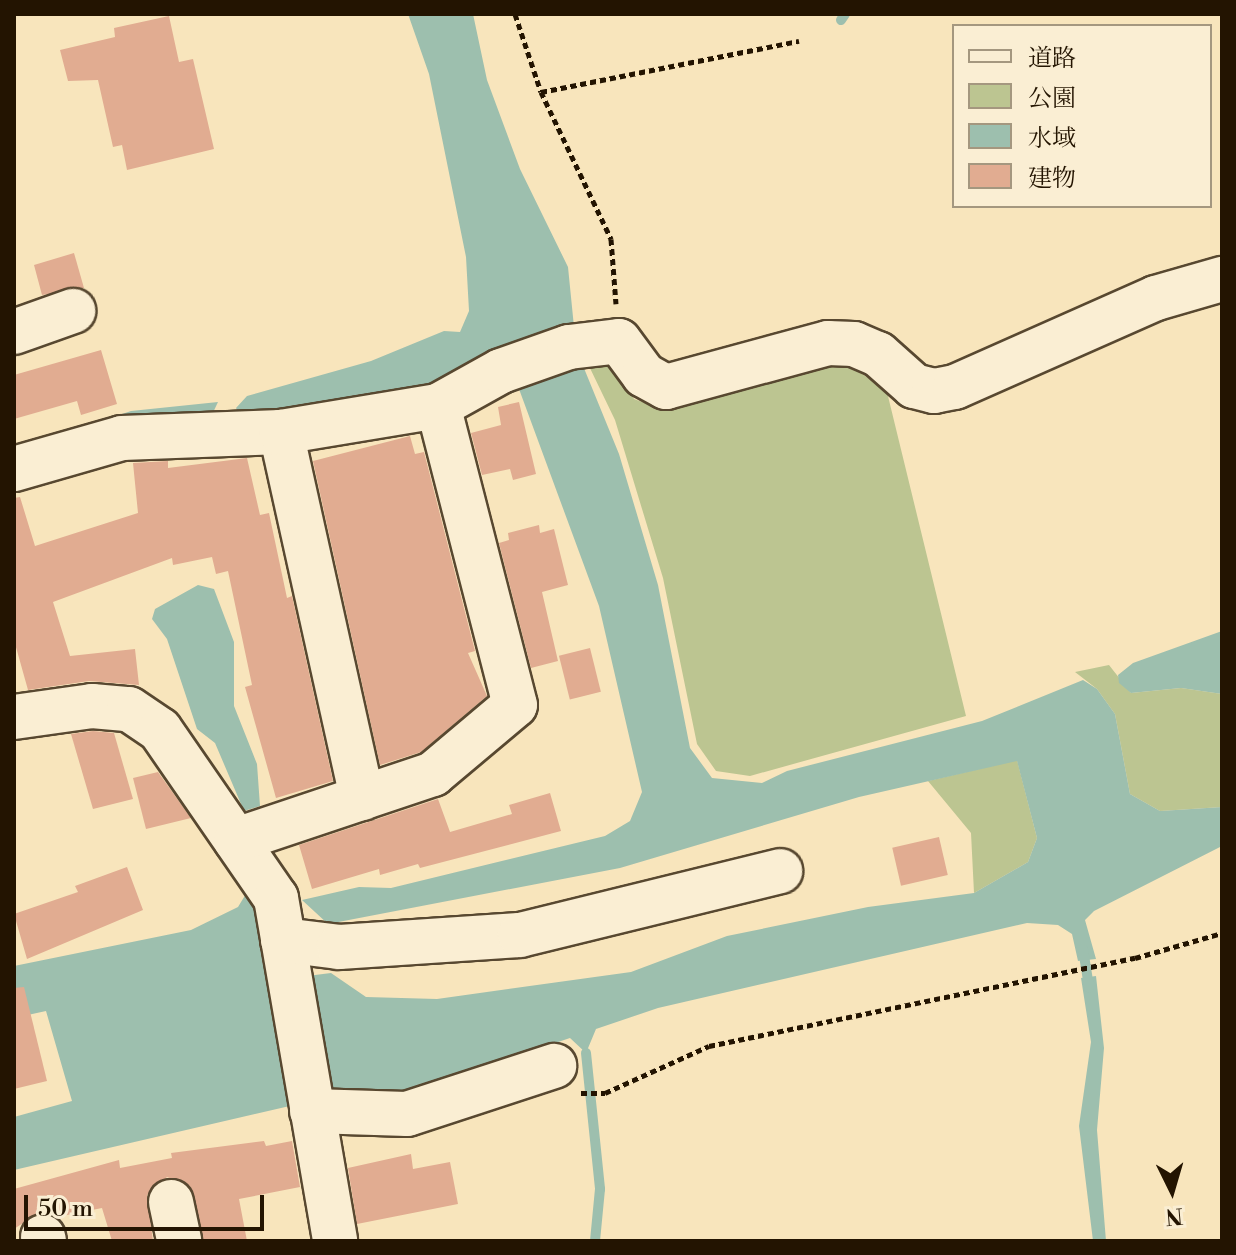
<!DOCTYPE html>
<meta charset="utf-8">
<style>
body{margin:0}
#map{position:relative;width:1236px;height:1255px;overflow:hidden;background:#f8e5bc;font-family:"Libre Bodoni","Noto Serif JP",serif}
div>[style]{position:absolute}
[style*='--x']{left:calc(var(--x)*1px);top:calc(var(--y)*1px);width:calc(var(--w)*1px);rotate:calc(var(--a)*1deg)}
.green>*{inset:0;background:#bcc591}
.water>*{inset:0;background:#9dbfae}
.stream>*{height:10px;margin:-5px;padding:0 5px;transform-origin:5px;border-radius:5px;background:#9dbfae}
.building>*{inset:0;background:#e1ac91;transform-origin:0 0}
.path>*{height:5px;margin-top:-2.5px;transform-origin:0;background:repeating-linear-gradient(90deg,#231401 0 6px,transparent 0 10px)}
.roads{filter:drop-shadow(2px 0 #584830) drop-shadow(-2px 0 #584830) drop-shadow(0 2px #584830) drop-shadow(0 -2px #584830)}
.minor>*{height:44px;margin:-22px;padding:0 22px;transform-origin:22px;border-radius:22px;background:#faeed3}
span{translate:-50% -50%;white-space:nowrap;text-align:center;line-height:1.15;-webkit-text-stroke:8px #faeed3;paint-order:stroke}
.frame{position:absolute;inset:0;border:16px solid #231401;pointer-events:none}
.legend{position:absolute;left:952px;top:24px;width:260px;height:184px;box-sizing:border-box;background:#faeed3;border:2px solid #a4977f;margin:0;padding:10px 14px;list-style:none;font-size:24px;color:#231401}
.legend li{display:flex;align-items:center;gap:16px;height:40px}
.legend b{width:40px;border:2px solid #a4977f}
.north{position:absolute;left:1132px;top:1151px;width:80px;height:80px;-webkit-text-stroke:6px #faeed3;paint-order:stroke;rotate:175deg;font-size:22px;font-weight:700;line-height:32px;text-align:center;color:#231401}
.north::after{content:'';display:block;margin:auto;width:28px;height:36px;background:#231401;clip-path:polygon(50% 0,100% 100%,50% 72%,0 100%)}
.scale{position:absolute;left:24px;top:1195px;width:240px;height:36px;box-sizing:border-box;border:4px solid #231401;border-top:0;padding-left:10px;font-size:24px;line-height:28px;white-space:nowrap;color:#231401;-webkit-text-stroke:6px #faeed3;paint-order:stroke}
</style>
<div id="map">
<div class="green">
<div style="clip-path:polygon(614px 361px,634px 399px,658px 408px,846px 362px,887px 392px,966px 716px,750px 776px,716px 771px,697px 744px,663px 578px,615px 420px,588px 364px)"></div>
<div style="clip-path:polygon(1109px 665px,1131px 693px,1181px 688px,1222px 694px,1222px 807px,1160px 811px,1130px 794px,1115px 714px,1097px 689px,1075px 672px)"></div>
<div style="clip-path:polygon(1017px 760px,1037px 838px,1028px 862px,974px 893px,971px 833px,928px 781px)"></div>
</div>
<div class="water">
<div style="clip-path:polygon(408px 14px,473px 14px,487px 80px,520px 169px,568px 267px,574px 327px,421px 390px,242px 419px,236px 408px,247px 396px,371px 361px,444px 331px,460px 332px,469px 311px,466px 257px,429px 74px)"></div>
<div style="clip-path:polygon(579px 356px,619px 454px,658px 585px,690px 748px,712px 778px,762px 783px,787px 771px,982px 721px,1083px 680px,1097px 689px,1115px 714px,1130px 794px,1160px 811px,1222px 807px,1222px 846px,1094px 911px,1085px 920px,1096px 959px,1078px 961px,1072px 934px,1058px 925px,1027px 923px,658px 1008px,596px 1029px,586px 1053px,570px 1038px,411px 1091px,343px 1093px,327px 1087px,307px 976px,331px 973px,366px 997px,437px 999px,631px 972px,727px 936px,868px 907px,974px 893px,1028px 862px,1037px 838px,1017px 761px,859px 797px,620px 868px,328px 924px,302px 900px,359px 887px,391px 888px,605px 836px,630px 821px,642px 792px,599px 606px,519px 389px,522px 370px)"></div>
<div style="clip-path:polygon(218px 402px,210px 419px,36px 443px,131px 411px)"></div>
<div style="clip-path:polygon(198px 585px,214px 589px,234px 642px,234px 706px,257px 764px,260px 806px,244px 811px,215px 743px,197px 729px,167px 639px,152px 619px,155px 609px)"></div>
<div style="clip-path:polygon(1222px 631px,1222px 694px,1181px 688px,1131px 693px,1119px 683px,1118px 675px,1133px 663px)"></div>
<div style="clip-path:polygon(252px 884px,294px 1105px,14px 1170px,14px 1117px,72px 1101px,46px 1011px,14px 1018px,14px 966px,191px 930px,238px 907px)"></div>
<div style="clip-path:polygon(1096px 976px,1104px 1048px,1097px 1130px,1106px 1241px,1093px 1241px,1079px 1126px,1091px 1042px,1081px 978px)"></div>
</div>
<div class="stream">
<div style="--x:841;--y:20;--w:7;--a:-56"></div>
<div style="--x:1083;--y:949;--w:39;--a:81"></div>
<div style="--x:586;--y:1053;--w:137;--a:84.1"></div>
<div style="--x:600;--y:1189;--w:52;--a:95.5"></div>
</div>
<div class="building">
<div style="clip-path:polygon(169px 16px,179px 62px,193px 59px,214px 149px,127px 170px,122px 145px,113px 147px,98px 80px,68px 81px,60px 50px,115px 37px,114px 28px)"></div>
<div style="clip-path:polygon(74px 253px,84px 288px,42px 295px,34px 265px)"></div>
<div style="clip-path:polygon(101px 350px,117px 404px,81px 415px,77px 401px,14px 419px,14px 375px)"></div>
<div style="clip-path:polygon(519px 402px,536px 474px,513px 480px,510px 469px,482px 475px,471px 433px,501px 425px,498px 407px)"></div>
<div style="clip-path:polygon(410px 436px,415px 454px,424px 452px,475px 651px,468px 653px,487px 696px,421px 752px,380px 765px,313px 461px)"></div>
<div style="clip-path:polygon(247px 458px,260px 515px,269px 513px,287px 598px,292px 596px,333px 781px,276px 798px,245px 687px,252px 685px,228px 571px,216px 574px,212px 557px,173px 565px,172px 558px,53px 602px,70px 656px,135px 649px,139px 685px,89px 681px,28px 690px,14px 640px,14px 498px,20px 497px,35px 546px,138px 513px,133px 463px,168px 461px,168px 468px)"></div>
<div style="clip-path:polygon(539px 525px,540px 533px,554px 529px,568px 585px,542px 592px,558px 661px,531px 668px,499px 543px,509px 540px,508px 533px)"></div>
<div style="left:590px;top:648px;width:45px;height:32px;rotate:76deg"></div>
<div style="clip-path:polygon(93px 731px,114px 733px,133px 799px,93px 809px,71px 734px)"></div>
<div style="clip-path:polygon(158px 772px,191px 818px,146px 829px,133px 778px)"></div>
<div style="clip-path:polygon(550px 793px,561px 831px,420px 868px,418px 864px,380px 875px,379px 869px,312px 889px,299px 845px,438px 799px,450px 832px,512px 814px,509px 805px)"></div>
<div style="left:939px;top:837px;width:39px;height:48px;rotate:77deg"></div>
<div style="clip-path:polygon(127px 867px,143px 910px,27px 959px,14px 914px,78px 892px,75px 886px)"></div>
<div style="clip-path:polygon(24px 987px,47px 1081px,14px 1089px,14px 988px)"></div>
<div style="clip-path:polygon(264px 1141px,266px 1146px,292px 1141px,300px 1187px,239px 1199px,247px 1241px,203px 1241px,190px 1186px,167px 1177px,147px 1195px,153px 1241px,112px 1241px,102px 1208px,57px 1217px,38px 1213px,14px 1229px,14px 1189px,119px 1160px,120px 1168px,172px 1158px,171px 1153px)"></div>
<div style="clip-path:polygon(411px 1154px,413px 1169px,450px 1162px,458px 1204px,357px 1224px,348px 1168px)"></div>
</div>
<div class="path">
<div style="--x:515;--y:14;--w:82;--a:71.6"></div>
<div style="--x:541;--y:92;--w:163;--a:64.5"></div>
<div style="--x:611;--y:239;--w:65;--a:85.6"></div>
<div style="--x:541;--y:92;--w:263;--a:-11.2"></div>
<div style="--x:581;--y:1093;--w:24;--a:0"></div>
<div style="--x:605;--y:1093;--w:114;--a:-24.3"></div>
<div style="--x:709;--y:1046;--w:435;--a:-11.7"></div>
<div style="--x:1135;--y:958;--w:91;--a:-16"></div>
</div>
<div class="roads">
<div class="minor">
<div style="--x:14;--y:332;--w:63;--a:-19.6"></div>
<div style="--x:281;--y:432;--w:375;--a:77.5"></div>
<div style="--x:14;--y:469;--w:112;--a:-16"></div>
<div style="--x:122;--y:438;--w:159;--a:-2.2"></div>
<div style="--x:281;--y:432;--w:159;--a:-9.4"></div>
<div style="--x:438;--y:406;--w:72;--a:-29.1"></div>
<div style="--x:501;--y:371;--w:72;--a:-19.4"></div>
<div style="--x:569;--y:347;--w:50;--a:-6.8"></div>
<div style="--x:619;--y:341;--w:42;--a:53.7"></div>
<div style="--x:644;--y:375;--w:25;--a:29"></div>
<div style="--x:666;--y:387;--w:168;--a:-15.2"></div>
<div style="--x:828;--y:343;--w:26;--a:2"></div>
<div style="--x:854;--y:344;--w:26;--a:23"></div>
<div style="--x:878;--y:354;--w:48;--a:41.6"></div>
<div style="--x:914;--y:386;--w:21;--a:14"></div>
<div style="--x:934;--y:391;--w:21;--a:-11"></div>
<div style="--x:955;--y:387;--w:220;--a:-23.9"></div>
<div style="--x:1156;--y:298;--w:69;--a:-16.1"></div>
<div style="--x:14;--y:717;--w:79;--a:-8"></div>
<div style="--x:92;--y:706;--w:37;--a:5"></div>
<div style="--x:129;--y:709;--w:37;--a:34"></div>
<div style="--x:160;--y:730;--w:204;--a:55.4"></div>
<div style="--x:276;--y:898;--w:348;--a:80.2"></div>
<div style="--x:236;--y:840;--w:208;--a:-18.5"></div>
<div style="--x:433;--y:774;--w:107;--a:-40.1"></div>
<div style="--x:515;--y:705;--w:309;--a:-104.4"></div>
<div style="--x:283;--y:940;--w:56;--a:7.1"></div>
<div style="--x:339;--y:947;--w:181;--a:-3.8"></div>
<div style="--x:520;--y:935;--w:268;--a:-13.8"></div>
<div style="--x:312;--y:1111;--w:95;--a:1.8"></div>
<div style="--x:407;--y:1114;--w:155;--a:-18.1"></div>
<div style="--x:171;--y:1202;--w:40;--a:78"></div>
<div style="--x:43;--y:1237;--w:4;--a:76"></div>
</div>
</div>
<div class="frame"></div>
<ul class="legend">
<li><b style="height:10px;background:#faeed3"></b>道路</li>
<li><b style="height:22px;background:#bcc591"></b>公園</li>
<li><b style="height:22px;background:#9dbfae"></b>水域</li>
<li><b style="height:22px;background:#e1ac91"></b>建物</li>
</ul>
<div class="north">N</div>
<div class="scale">50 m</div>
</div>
